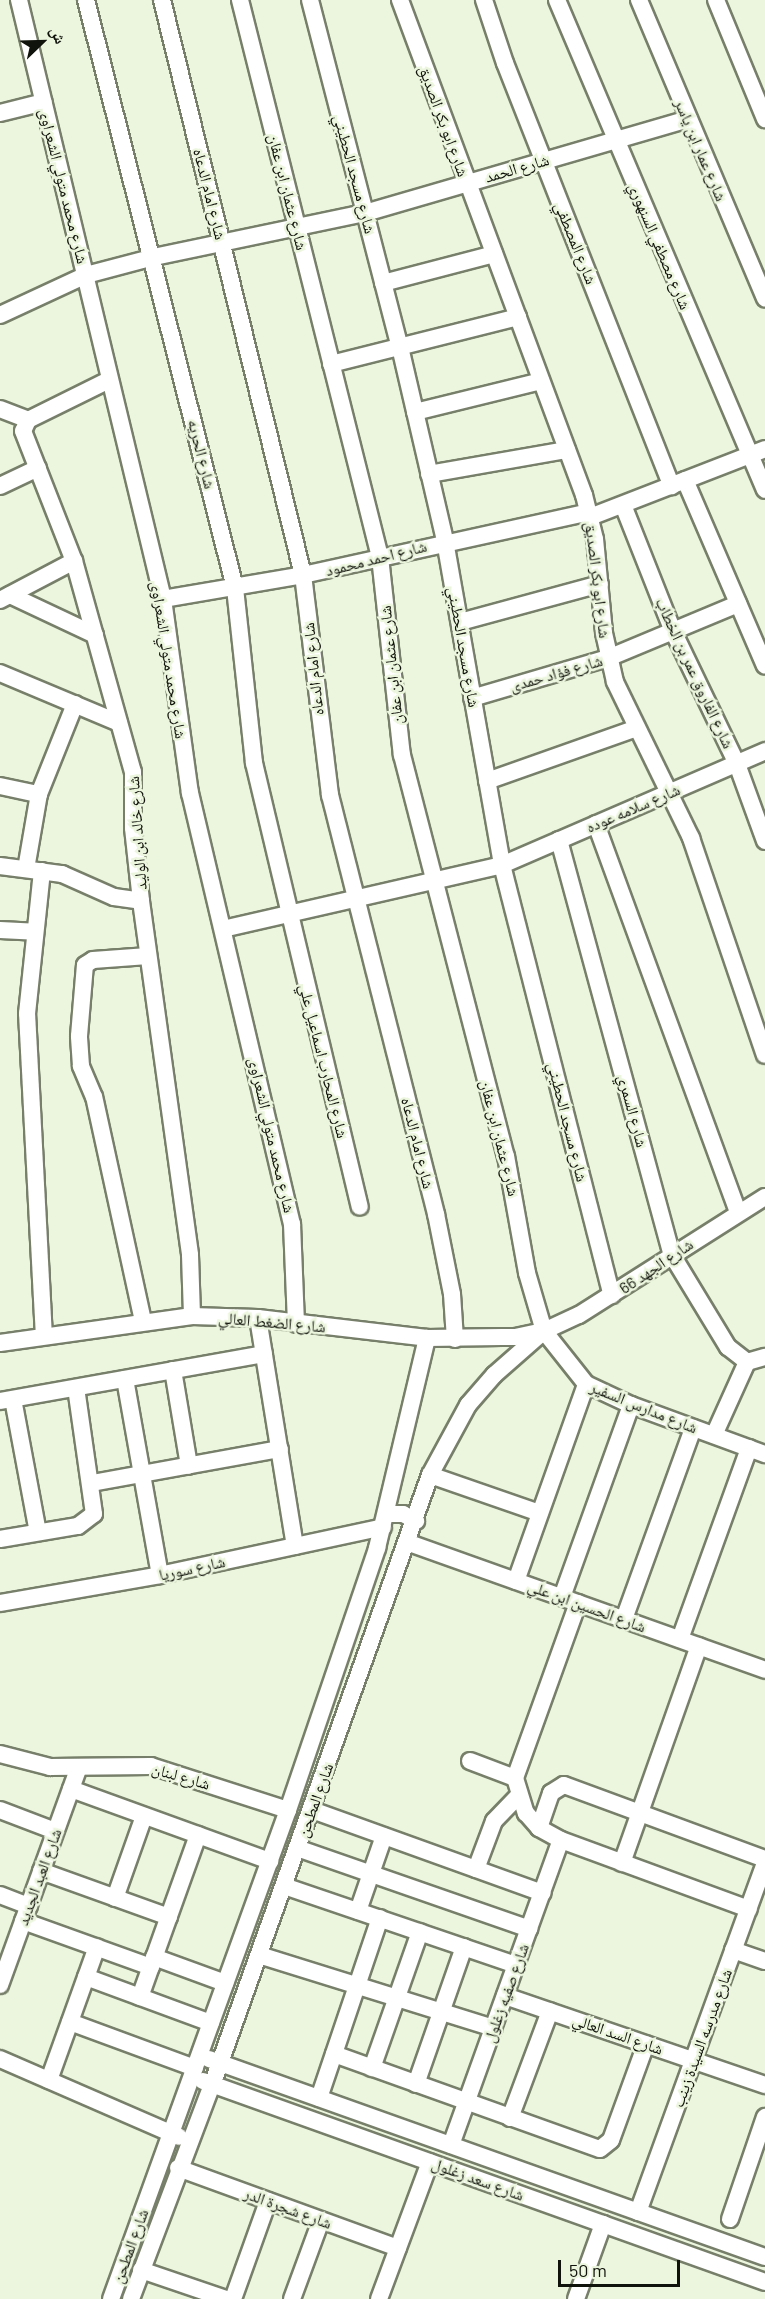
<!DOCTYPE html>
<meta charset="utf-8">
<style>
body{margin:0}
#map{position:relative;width:765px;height:2299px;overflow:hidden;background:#ecf6de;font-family:Barlow,"Noto Naskh Arabic",sans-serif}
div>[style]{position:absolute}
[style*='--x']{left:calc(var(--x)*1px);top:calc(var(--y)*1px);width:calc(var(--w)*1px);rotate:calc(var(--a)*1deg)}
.roads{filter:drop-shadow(2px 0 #777f6a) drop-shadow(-2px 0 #777f6a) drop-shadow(0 2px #777f6a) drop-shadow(0 -2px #777f6a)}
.minor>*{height:16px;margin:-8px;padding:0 8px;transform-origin:8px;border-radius:8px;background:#fff}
span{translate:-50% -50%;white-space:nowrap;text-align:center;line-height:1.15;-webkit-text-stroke:5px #ecf6de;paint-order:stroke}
.street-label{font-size:16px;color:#10130b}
.north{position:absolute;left:12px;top:12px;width:60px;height:60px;-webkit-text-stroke:4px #ecf6de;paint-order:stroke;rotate:67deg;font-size:16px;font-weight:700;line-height:24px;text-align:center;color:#10130b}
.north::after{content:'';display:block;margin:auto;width:21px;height:27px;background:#10130b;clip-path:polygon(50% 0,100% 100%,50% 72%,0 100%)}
.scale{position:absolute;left:558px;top:2260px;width:122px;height:27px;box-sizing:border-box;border:3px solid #10130b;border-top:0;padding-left:8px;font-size:18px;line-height:21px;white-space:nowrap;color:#10130b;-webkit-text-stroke:4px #ecf6de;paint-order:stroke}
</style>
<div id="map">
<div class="roads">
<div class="minor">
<div style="--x:19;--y:0;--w:616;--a:76.48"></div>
<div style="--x:163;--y:599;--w:196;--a:82.1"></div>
<div style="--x:190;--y:793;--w:443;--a:76.7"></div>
<div style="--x:292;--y:1224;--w:100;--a:87.7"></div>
<div style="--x:86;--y:0;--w:607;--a:75.78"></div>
<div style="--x:235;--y:588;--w:176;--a:83.8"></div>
<div style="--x:254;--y:763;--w:456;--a:76.6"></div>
<div style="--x:162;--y:0;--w:592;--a:76.22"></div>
<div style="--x:303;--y:575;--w:222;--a:83"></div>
<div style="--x:330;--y:795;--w:432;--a:75.8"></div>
<div style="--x:436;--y:1214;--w:82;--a:78.7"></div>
<div style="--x:452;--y:1294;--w:45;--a:86.2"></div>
<div style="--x:240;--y:0;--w:574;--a:75.89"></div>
<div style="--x:380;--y:557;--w:199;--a:83.7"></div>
<div style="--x:402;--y:755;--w:414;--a:75.5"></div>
<div style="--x:506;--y:1156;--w:119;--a:79.8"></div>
<div style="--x:527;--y:1273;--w:60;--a:73.7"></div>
<div style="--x:544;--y:1331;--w:68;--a:51.6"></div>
<div style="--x:586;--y:1384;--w:50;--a:25"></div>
<div style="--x:631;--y:1405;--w:143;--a:20.1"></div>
<div style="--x:310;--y:0;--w:358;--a:75.5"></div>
<div style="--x:400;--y:347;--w:199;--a:76.9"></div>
<div style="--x:445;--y:541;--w:329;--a:80"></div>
<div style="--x:502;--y:865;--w:444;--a:75.7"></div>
<div style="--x:400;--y:0;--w:528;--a:69.61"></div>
<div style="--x:584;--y:495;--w:45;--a:76"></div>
<div style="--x:595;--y:539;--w:94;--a:84.5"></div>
<div style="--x:604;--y:633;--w:50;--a:77.3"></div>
<div style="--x:615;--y:682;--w:174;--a:64"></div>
<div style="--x:691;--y:838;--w:229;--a:71.2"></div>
<div style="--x:484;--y:0;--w:66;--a:71.6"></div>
<div style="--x:505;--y:63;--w:455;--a:68.5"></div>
<div style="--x:557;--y:0;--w:532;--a:67"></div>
<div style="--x:639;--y:0;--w:324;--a:67.1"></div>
<div style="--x:716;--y:0;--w:129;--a:67.6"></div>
<div style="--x:0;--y:113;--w:45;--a:-14"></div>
<div style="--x:383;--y:283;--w:115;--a:-14.6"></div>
<div style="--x:0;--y:315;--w:95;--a:-24.9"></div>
<div style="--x:86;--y:275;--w:70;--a:-14.8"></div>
<div style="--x:154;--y:257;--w:216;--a:-11.8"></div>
<div style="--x:365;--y:213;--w:336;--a:-16.2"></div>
<div style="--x:331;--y:364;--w:193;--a:-14.1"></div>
<div style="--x:109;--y:380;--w:90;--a:153.7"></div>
<div style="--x:28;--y:420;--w:12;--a:114"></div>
<div style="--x:23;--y:431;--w:140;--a:68.6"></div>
<div style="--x:74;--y:561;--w:219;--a:74.4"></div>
<div style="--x:133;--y:772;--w:56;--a:90"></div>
<div style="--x:133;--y:828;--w:73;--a:83.7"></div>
<div style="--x:141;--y:901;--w:357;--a:82.1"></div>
<div style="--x:190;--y:1255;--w:61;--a:88.1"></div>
<div style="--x:0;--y:409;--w:30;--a:21"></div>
<div style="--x:415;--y:412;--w:130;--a:-13.8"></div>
<div style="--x:429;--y:474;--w:140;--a:-9.9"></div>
<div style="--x:685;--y:480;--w:202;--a:66.7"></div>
<div style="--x:0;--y:486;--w:42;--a:-25.3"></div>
<div style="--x:623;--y:505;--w:136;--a:68.4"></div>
<div style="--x:673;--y:631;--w:148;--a:64.3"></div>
<div style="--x:737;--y:764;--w:82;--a:70"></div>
<div style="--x:590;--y:517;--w:188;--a:-21.2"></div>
<div style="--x:10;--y:595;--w:94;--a:25.2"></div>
<div style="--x:163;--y:599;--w:142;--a:-9.7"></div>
<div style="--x:303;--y:575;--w:293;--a:-12.4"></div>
<div style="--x:0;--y:600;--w:84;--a:-27.8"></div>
<div style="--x:460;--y:622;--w:145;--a:-15.2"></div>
<div style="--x:0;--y:673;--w:129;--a:22.8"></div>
<div style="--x:472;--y:698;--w:142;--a:-16.4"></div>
<div style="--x:608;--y:658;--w:141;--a:-22.6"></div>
<div style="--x:487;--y:781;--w:159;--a:-19.5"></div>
<div style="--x:0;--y:786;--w:40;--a:12"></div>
<div style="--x:596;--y:824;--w:412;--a:69.9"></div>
<div style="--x:559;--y:840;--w:430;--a:74.8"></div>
<div style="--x:672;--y:1255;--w:108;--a:58.7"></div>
<div style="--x:728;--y:1347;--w:24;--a:38"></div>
<div style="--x:0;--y:866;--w:63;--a:7.4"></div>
<div style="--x:62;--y:874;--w:57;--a:23.9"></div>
<div style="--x:114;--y:897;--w:27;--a:8"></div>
<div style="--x:26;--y:869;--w:76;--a:-80.2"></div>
<div style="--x:39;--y:794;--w:97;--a:-68.2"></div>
<div style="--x:42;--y:871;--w:143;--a:96"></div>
<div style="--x:27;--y:1013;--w:323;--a:87"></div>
<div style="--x:223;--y:929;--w:286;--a:-12.9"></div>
<div style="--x:502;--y:865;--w:287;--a:-23.4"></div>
<div style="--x:0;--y:930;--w:35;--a:3"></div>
<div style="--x:258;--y:1318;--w:231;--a:80.8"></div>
<div style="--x:143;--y:1321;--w:229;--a:-102.3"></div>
<div style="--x:94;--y:1097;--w:34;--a:-113"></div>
<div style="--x:81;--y:1066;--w:30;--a:-94"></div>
<div style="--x:79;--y:1036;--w:71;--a:-85.2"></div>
<div style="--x:85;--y:965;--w:9;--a:-32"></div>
<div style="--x:93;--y:960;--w:55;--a:-4.2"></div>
<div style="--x:0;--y:1343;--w:194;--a:-8"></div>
<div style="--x:192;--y:1316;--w:66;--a:1.7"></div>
<div style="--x:258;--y:1318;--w:170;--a:6.7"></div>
<div style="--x:427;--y:1338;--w:88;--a:-0.7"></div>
<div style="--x:515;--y:1337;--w:30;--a:-12"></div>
<div style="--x:544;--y:1331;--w:38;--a:-25"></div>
<div style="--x:579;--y:1315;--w:220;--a:-32.4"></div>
<div style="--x:173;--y:1370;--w:97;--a:80.5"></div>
<div style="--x:125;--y:1379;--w:199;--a:79.9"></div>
<div style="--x:13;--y:1399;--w:135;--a:79.4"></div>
<div style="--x:0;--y:1401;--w:268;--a:-10.1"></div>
<div style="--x:714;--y:1435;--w:80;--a:-65.7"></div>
<div style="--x:747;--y:1362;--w:19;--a:-16"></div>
<div style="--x:430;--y:1475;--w:116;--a:19.1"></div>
<div style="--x:92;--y:1483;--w:191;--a:-10.3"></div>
<div style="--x:386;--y:1514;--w:17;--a:0"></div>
<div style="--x:403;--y:1514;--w:15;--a:28"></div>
<div style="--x:0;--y:1539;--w:79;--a:-9.5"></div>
<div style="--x:78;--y:1526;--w:20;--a:-37"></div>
<div style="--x:94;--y:1514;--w:127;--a:-98.1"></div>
<div style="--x:409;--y:1543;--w:378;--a:19.6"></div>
<div style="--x:516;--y:1581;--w:209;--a:-70.4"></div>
<div style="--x:562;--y:1597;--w:204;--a:-70.2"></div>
<div style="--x:0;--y:1603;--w:162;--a:-9.9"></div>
<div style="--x:160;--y:1575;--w:228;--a:-12.1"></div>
<div style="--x:578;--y:1603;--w:186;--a:109.8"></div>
<div style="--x:515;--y:1778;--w:37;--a:73"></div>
<div style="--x:526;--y:1813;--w:20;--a:49"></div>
<div style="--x:539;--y:1828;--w:25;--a:29"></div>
<div style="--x:561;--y:1840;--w:200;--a:20.2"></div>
<div style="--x:624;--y:1619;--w:203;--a:-70.1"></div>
<div style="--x:680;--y:1639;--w:203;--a:-70.1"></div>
<div style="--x:0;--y:1754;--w:52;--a:14.6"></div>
<div style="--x:50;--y:1767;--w:101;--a:-0.6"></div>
<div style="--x:151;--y:1766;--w:144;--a:17.8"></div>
<div style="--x:470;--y:1761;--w:48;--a:20.7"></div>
<div style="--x:71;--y:1789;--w:212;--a:19.9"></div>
<div style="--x:0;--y:1810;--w:59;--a:20.9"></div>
<div style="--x:312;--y:1810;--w:245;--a:19.8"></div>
<div style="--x:539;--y:1828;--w:37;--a:-71"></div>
<div style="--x:551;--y:1793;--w:15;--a:-32"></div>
<div style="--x:564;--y:1785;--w:214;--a:20.2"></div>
<div style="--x:297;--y:1848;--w:246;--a:19.2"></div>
<div style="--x:622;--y:1863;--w:230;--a:-70.5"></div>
<div style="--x:476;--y:1869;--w:51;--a:-69.4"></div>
<div style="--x:494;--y:1821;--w:35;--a:-46"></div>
<div style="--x:41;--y:1871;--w:136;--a:19.8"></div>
<div style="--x:284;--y:1886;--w:245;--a:18.8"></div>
<div style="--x:0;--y:1895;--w:31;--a:21"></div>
<div style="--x:115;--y:1898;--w:87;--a:-70.5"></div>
<div style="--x:358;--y:1911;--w:79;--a:-70.9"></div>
<div style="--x:23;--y:1921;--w:136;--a:19.8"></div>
<div style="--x:733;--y:1950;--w:34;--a:19"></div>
<div style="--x:259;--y:1955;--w:246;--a:17.3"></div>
<div style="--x:154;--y:1957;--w:76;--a:20.1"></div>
<div style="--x:86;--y:1977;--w:133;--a:20.2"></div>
<div style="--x:0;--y:1985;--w:230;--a:-70.1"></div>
<div style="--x:505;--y:1996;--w:275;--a:18.9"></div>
<div style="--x:140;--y:1997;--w:172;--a:-70.3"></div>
<div style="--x:70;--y:2022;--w:133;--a:20.2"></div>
<div style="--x:334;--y:2054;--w:282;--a:19.7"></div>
<div style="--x:600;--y:2149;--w:14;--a:-39"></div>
<div style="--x:611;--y:2140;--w:102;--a:-70"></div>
<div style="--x:0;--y:2059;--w:195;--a:23.5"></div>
<div style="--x:209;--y:2059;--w:590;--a:19.6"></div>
<div style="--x:372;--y:2068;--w:144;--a:-70.6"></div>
<div style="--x:49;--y:2080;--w:141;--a:-70.2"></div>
<div style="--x:203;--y:2081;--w:597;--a:19.68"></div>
<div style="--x:416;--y:2084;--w:145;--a:-70.7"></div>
<div style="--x:319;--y:2098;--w:190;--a:-71.3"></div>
<div style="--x:510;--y:2118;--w:114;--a:-69.5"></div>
<div style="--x:451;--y:2145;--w:324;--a:-70.2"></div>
<div style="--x:178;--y:2168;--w:234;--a:20"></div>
<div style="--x:638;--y:2212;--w:370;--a:-70"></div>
<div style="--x:730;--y:2219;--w:108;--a:-71.1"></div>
<div style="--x:141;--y:2270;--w:90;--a:18.8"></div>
<div style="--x:111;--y:2299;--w:520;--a:-70.1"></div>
<div style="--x:288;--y:1810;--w:277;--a:-71.2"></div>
<div style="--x:377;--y:1548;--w:216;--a:-76.6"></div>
<div style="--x:131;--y:2299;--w:229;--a:-69.3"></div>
<div style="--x:212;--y:2085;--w:648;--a:-70.33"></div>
<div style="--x:430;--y:1475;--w:80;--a:-61.5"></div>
<div style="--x:468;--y:1405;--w:40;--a:-49"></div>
<div style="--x:494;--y:1375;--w:67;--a:-41.3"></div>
<div style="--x:233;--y:2299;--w:104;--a:-70.3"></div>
<div style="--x:292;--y:2299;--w:84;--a:-69.8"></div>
<div style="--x:379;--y:2299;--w:146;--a:-69.6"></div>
<div style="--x:576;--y:2299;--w:80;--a:-70.2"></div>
</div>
</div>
<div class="street-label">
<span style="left:444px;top:121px;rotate:70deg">شارع ابو بكر الصديق</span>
<span style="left:701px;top:150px;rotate:67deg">شارع عمار ابن ياسر</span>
<span style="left:517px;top:168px;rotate:-16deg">شارع الحمد</span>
<span style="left:355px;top:174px;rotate:75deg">شارع مسجد الحطيني</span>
<span style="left:64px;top:186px;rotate:76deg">شارع محمد متولي الشعراوى</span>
<span style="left:288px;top:192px;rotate:76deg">شارع عثمان ابن عفان</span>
<span style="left:210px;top:194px;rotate:76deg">شارع امام الدعاه</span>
<span style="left:576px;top:243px;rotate:68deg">شارع المصطفي</span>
<span style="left:660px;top:246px;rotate:67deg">شارع مصطفي السنهوري</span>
<span style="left:202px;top:454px;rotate:76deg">شارع الحريه</span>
<span style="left:376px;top:558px;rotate:-14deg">شارع احمد محمود</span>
<span style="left:598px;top:580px;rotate:83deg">شارع ابو بكر الصديق</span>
<span style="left:464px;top:647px;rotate:80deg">شارع مسجد الحطيني</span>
<span style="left:169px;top:660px;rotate:81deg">شارع محمد متولي الشعراوى</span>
<span style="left:391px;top:665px;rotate:-96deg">شارع عثمان ابن عفان</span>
<span style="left:313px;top:669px;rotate:-96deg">شارع امام الدعاه</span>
<span style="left:556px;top:673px;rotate:-16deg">شارع فؤاد حمدى</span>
<span style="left:695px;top:673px;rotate:65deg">شارع الفاروق عمر بن الخطاب</span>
<span style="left:633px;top:808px;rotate:-23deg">شارع سلامه عوده</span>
<span style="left:137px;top:833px;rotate:-94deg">شارع خالد ابن الوليد</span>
<span style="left:324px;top:1061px;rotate:76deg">شارع المحارب اسماعيل علي</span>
<span style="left:633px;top:1111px;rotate:75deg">شارع السمري</span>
<span style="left:568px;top:1122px;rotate:76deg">شارع مسجد الحطيني</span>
<span style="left:272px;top:1135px;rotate:77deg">شارع محمد متولي الشعراوى</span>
<span style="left:500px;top:1138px;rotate:76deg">شارع عثمان ابن عفان</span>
<span style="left:418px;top:1143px;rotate:76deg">شارع امام الدعاه</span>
<span style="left:656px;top:1266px;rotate:-34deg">شارع الجهد 66</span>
<span style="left:272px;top:1322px;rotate:5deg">شارع الضغط العالي</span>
<span style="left:644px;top:1407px;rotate:22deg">شارع مدارس السفير</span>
<span style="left:192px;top:1568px;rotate:-12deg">شارع سوريا</span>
<span style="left:587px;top:1606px;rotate:20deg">شارع الحسين ابن علي</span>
<span style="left:181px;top:1776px;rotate:16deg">شارع لبنان</span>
<span style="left:315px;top:1800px;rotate:-70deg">شارع المطحن</span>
<span style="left:39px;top:1877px;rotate:-70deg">شارع العبد الجديد</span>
<span style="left:506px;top:1993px;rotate:-70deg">شارع صفيه زغلول</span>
<span style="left:618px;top:2034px;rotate:19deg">شارع السد العالي</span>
<span style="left:702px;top:2038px;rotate:-70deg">شارع مدرسه السيدة زينب</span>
<span style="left:478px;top:2179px;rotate:20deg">شارع سعد زغلول</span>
<span style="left:288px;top:2208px;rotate:20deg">شارع شجرة الدر</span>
<span style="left:130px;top:2246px;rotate:-70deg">شارع المطحن</span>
</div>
<div class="north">ش</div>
<div class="scale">50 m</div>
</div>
